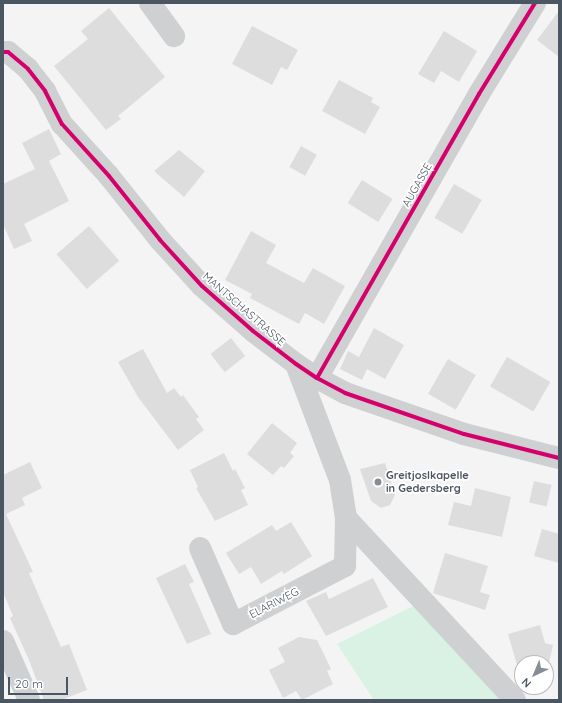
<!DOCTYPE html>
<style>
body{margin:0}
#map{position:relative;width:562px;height:703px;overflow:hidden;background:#f4f4f4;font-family:Quicksand,sans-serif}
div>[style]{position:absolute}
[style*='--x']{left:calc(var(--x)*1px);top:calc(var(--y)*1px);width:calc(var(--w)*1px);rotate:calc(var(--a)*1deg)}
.green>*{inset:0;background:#d9f2e3}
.building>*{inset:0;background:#ddddde;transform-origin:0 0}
.street>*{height:22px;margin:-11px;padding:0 11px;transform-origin:11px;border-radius:11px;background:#ced0d2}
.cycleway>*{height:4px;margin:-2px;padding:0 2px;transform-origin:2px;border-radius:2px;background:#d6006c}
.dots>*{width:11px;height:11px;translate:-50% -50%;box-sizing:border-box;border:2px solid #fff;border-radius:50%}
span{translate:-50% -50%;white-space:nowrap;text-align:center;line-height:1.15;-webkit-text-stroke:3.5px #fff;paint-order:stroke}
.street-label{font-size:11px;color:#4a5661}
.poi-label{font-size:11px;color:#4a5661;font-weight:700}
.left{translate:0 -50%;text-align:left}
.frame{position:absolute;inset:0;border:4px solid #4a5661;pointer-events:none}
.north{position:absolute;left:514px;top:655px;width:40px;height:40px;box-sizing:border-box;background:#fff;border:1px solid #b7bbc0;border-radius:50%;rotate:224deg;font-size:11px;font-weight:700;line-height:16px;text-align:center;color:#4a5661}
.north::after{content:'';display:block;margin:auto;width:14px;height:18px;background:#868d94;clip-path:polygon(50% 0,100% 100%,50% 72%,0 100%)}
.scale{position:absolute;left:8px;top:677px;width:60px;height:18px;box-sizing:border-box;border:2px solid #4a5661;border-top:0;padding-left:5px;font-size:12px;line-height:14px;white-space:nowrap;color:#4a5661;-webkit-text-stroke:3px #fff;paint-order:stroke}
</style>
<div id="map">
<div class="green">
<div style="clip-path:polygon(417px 604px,510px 700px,374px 700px,337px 644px)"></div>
</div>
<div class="building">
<div style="clip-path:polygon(109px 8px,165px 77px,118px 116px,121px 119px,106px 130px,54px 66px,88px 39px,81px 31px)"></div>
<div style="clip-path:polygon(559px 11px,559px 57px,537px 40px)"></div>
<div style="clip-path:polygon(252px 26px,298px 50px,287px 70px,281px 67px,272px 85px,232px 64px)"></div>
<div style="clip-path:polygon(444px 31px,477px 51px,459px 82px,441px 71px,434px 83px,418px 74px)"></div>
<div style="clip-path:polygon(339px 80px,373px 98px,371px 102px,380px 107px,365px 134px,322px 111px)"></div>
<div style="clip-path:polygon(49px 129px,61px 154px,49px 161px,69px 201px,24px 224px,32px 241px,14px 249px,3px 224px,3px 184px,35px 169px,22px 143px)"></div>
<div style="left:301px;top:146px;width:18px;height:24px;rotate:29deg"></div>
<div style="clip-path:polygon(179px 150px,205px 171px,184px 197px,154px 171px)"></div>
<div style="left:362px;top:180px;width:36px;height:27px;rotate:32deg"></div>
<div style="left:454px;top:184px;width:32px;height:39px;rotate:30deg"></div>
<div style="left:89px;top:226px;width:46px;height:43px;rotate:49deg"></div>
<div style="clip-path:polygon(251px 231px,276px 245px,266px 263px,304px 283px,313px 268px,345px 286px,324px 324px,305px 313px,299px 324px,250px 298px,252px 294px,225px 280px)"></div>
<div style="clip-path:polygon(374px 328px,404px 345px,385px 379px,367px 369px,362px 380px,340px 369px,348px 351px,359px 357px)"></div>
<div style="left:231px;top:338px;width:23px;height:26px;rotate:52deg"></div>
<div style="clip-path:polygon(143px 349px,167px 393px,174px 388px,181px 397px,183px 395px,199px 417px,196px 419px,204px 430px,178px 450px,138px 397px,118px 362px)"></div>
<div style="left:507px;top:357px;width:50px;height:34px;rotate:30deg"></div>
<div style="left:448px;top:359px;width:32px;height:40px;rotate:30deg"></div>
<div style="clip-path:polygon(272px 423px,297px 443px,290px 453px,294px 456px,284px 468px,281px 466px,273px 475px,247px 454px)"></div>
<div style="clip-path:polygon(224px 453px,233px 471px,235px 469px,245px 488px,241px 490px,248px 505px,215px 521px,196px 488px,198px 487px,190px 470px)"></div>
<div style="clip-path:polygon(30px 462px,42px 488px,22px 498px,25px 505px,6px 514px,33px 572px,29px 573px,61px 647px,69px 644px,87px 690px,61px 700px,44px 700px,29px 660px,10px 618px,13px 616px,3px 592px,3px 475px)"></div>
<div style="clip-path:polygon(385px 463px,395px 495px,390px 505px,381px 508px,371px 501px,360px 469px)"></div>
<div style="left:534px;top:481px;width:18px;height:22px;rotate:13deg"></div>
<div style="clip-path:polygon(475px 488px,511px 497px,502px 537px,448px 525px,454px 502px,471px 506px)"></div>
<div style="clip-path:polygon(291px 522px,312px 556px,284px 574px,282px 571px,261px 584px,251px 567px,239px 574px,226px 553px,272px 525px,276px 531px)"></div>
<div style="clip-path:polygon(542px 529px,559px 534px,559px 563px,534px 556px)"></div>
<div style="clip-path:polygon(445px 553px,488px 566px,480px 592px,490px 595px,485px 610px,433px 593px)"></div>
<div style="clip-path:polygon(185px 564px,194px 582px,189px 584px,211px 634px,187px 644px,156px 578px)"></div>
<div style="clip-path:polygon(373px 578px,388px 607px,326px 636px,306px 601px,326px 592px,329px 599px)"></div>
<div style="clip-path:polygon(540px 625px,545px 643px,553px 645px,547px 672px,546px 663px,522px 663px,522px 666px,517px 665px,508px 634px)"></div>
<div style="clip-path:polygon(299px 637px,317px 640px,331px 669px,327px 671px,333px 684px,302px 700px,296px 691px,283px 698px,269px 670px,285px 662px,278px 648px)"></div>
</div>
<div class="street">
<div style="--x:150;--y:3;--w:41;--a:54"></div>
<div style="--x:3;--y:52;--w:5;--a:0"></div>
<div style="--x:8;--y:52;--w:26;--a:40"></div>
<div style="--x:28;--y:69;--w:28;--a:52"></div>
<div style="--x:45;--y:91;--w:37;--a:63"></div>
<div style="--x:62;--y:124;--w:70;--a:47.9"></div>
<div style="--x:109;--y:176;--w:82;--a:51.4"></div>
<div style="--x:160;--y:240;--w:62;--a:47.6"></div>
<div style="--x:202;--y:286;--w:68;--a:41.4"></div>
<div style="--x:253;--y:331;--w:54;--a:37.5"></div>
<div style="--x:296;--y:364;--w:25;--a:34"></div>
<div style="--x:317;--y:378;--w:32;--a:28"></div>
<div style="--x:345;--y:393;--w:126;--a:19"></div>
<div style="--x:464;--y:434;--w:98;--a:14.2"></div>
<div style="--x:317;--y:378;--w:327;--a:-60.3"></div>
<div style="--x:479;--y:94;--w:107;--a:-58.4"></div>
<div style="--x:346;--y:518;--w:248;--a:47.1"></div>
<div style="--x:200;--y:548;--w:83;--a:66.5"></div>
<div style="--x:233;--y:624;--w:126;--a:-27.4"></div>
<div style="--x:345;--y:566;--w:48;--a:-88.8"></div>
<div style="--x:346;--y:518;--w:38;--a:-99"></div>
<div style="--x:340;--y:480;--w:124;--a:-110.8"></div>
<div style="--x:3;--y:641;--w:64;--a:66.2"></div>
</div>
<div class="cycleway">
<div style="--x:3;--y:52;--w:5;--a:0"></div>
<div style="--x:8;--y:52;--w:26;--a:40"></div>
<div style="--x:28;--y:69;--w:28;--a:52"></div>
<div style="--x:45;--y:91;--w:37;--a:63"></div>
<div style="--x:62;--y:124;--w:70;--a:47.9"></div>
<div style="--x:109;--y:176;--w:82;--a:51.4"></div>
<div style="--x:160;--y:240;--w:62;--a:47.6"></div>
<div style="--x:202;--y:286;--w:68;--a:41.4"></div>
<div style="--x:253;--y:331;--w:54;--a:37.5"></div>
<div style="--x:296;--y:364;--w:25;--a:34"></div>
<div style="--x:317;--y:378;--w:32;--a:28"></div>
<div style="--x:345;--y:393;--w:126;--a:19"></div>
<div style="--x:464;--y:434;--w:98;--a:14.2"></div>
<div style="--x:317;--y:378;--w:327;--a:-60.3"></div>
<div style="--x:479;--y:94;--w:107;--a:-58.4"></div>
</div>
<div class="dots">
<div style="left:378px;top:482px;background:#868d94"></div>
</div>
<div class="street-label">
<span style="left:417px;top:185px;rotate:-60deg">AUGASSE</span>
<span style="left:244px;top:309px;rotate:41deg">MANTSCHASTRASSE</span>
<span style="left:274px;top:603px;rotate:-27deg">ELARIWEG</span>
</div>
<div class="poi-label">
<span class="left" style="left:386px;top:482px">Greitjoslkapelle<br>in Gedersberg</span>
</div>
<div class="frame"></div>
<div class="north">N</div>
<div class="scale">20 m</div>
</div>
